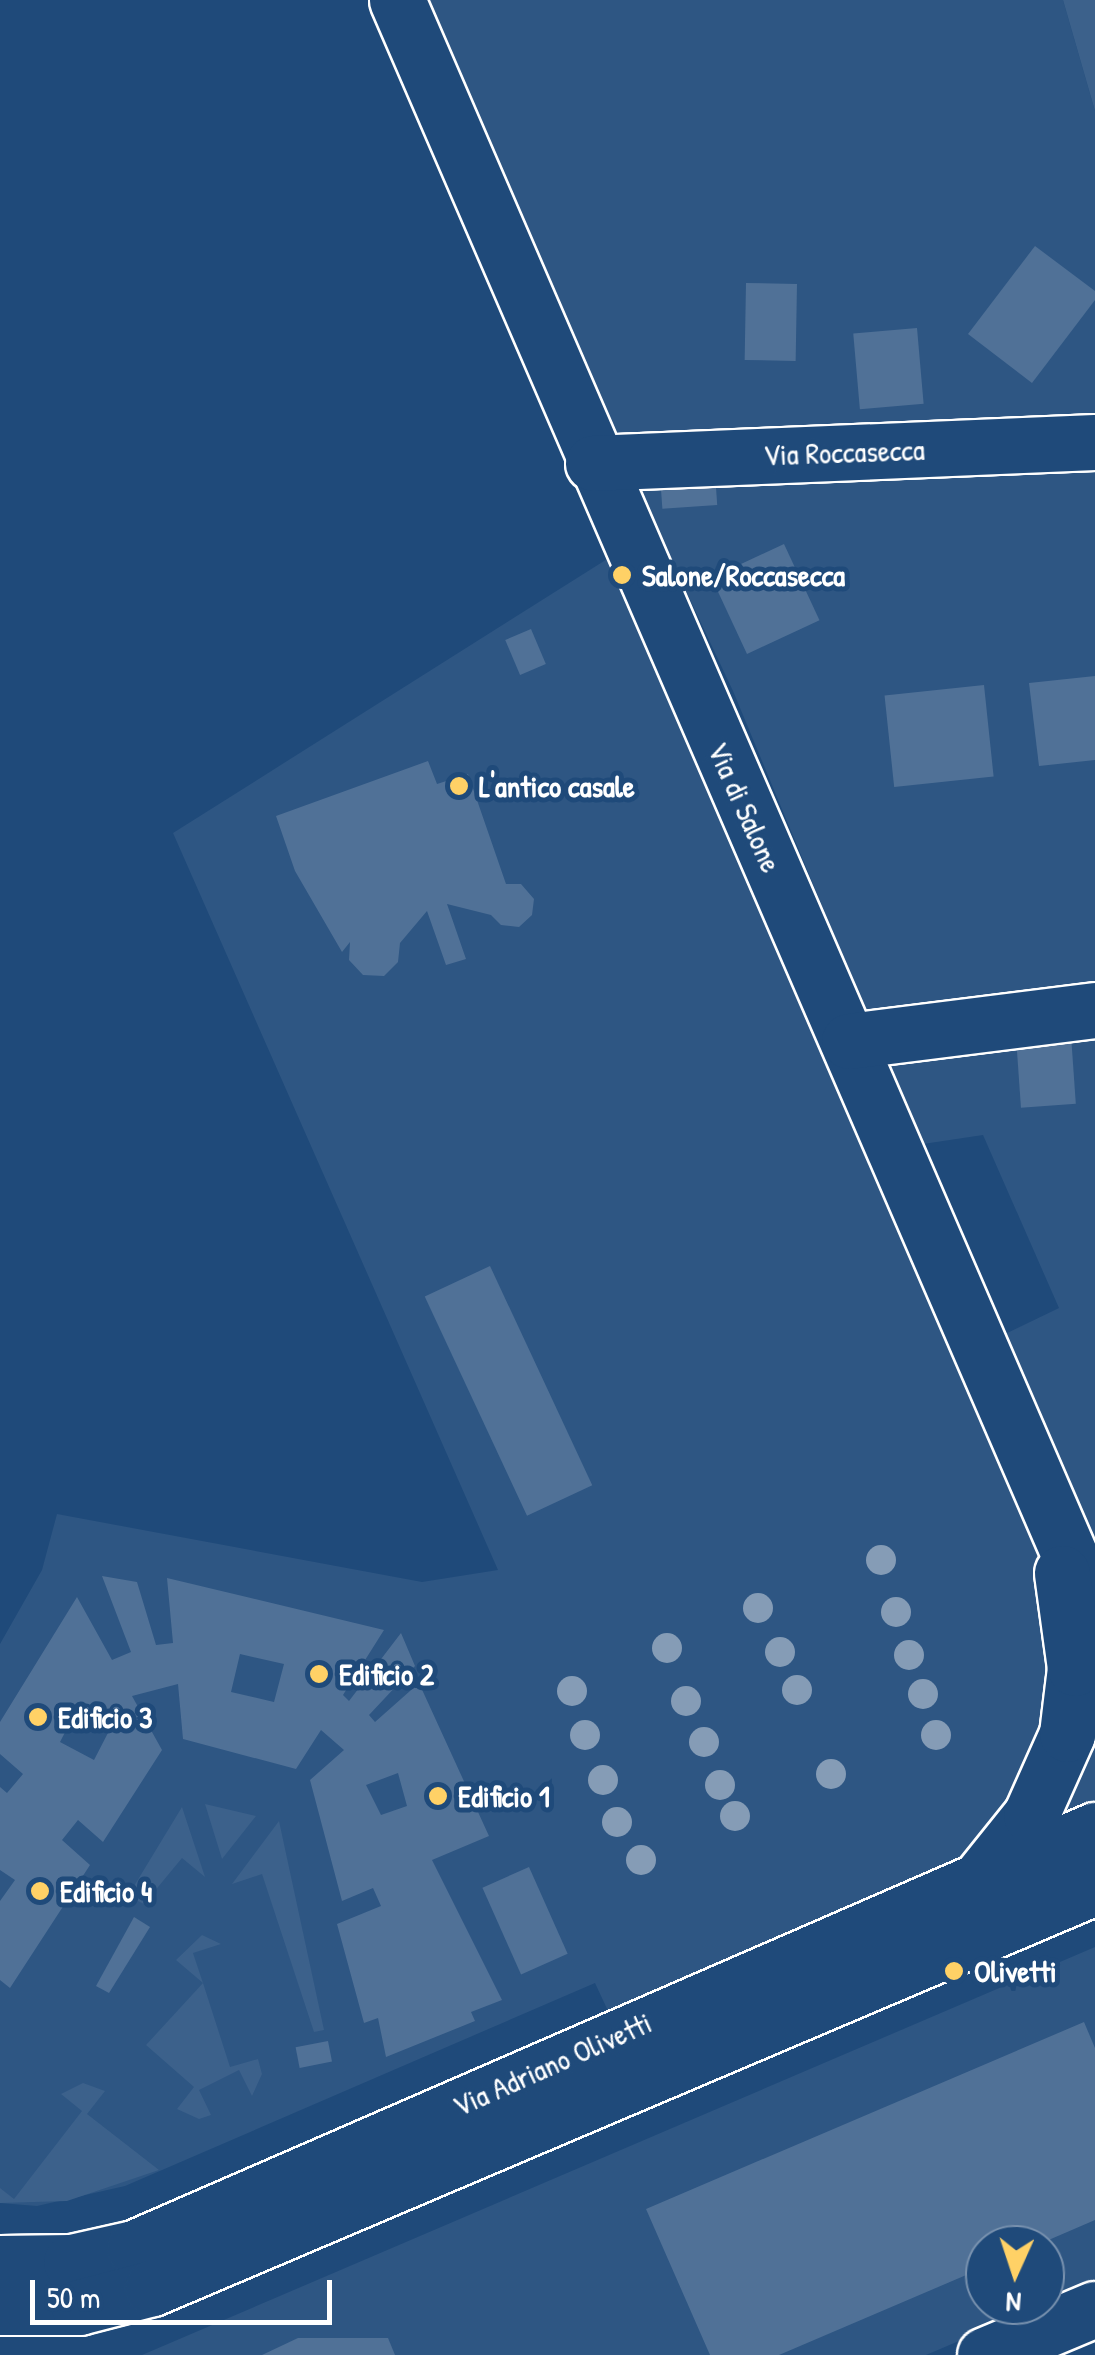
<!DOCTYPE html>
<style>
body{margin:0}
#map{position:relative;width:1095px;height:2355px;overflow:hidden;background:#1f4a7a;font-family:"Patrick Hand",sans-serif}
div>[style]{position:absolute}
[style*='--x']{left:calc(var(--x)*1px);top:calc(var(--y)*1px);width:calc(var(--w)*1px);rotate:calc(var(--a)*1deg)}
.built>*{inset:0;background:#2e5683}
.green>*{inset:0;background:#3c618b}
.building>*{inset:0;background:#507197;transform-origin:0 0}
.roads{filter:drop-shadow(2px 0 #fff) drop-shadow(-2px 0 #fff) drop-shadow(0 2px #fff) drop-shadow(0 -2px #fff)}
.minor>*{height:55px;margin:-27.5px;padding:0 27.5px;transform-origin:27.5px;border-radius:27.5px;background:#1f4a7a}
.trees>*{width:30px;height:30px;margin:-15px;border-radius:50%;background:#859cb6}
.dots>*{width:28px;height:28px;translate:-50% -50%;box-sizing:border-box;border:5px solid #1f4a7a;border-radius:50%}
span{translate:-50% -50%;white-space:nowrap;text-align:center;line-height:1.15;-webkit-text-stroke:10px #1f4a7a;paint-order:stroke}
.street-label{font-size:30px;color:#fff}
.poi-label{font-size:30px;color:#fff;font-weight:700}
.left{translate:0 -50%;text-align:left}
.north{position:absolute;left:965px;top:2225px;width:100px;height:100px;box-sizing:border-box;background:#1f4a7a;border:2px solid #7992af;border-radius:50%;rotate:183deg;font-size:28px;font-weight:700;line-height:40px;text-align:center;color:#fff}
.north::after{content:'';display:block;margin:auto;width:35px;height:45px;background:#ffd166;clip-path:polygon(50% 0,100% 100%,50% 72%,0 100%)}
.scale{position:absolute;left:30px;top:2280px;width:302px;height:45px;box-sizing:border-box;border:5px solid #fff;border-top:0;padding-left:12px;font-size:30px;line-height:35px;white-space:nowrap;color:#fff;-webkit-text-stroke:8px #1f4a7a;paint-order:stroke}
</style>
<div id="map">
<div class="built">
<div style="clip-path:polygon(414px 0,1063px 0,1095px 111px,1095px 424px,613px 447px)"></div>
<div style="clip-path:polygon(1095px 461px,1095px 991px,869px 1019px,733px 691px,632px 476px)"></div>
<div style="clip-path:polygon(612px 556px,1095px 1667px,1095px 1810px,609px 2013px,595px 1983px,125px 2186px,37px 2206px,0 2203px,0 1644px,42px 1570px,57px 1514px,422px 1582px,498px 1570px,173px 833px)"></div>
<div style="clip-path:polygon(1095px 1034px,1095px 1560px,999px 1337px,1059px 1308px,983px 1135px,923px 1144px,888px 1062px)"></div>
<div style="clip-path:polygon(1095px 1947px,1095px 2283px,1045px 2305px,1045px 2245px,985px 2245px,985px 2305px,1044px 2305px,926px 2355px,142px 2355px)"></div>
</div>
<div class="green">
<div style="clip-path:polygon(1063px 0,1095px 0,1095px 111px)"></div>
<div style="clip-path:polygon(205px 1804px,256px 1816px,222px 1859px)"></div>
<div style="clip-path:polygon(182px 1807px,205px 1877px,182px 1858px,144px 1904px,128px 1896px)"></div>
<div style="clip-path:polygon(279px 1821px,324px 2030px,314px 2032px,262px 1874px,232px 1884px)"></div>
<div style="clip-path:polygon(202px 1935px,221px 1944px,193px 1953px,203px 1983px,230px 2067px,258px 2059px,262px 2074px,252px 2096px,239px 2070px,199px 2090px,211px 2115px,199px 2119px,177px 2109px,194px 2087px,146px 2045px,203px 1983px,176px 1960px)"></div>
<div style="clip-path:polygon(83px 2083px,105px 2091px,87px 2114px,159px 2170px,67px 2201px,0 2203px,0 2188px,14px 2199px,82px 2111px,61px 2094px)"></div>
</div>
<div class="building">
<div style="clip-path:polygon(1035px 246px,1095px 291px,1095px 300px,1032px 383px,968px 334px)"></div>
<div style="left:746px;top:283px;width:51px;height:77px;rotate:1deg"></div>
<div style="left:917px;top:328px;width:76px;height:64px;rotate:85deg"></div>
<div style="left:715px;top:473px;width:32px;height:55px;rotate:86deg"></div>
<div style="left:784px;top:544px;width:84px;height:80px;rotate:65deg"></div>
<div style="left:531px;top:629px;width:38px;height:28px;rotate:67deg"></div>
<div style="clip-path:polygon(1095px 676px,1095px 760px,1039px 766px,1029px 683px)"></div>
<div style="left:984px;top:685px;width:92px;height:100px;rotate:84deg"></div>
<div style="clip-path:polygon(428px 761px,437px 784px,468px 774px,506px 884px,521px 884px,534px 899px,532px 915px,519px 927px,501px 925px,491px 915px,447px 904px,466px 959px,446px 965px,427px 911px,400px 943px,398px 962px,384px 976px,363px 975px,349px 960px,350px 942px,342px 952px,295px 871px,276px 816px)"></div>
<div style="left:1071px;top:1035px;width:69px;height:55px;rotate:86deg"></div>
<div style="left:490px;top:1266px;width:242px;height:72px;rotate:65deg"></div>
<div style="clip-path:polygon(evenodd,102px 1576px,137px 1582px,156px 1645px,173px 1643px,167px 1578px,384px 1630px,343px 1695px,349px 1701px,401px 1633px,415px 1666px,369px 1715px,375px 1722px,419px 1683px,489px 1836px,432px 1860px,502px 2000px,471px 2012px,475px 2021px,386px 2057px,378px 2018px,364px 2023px,337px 1924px,381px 1906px,373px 1888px,342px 1901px,310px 1780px,344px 1750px,321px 1730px,296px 1769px,183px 1739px,178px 1684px,132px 1696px,162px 1750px,103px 1842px,78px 1820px,62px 1840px,90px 1865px,10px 1988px,0 1980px,0 1901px,15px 1880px,0 1870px,0 1787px,7px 1793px,23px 1774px,0 1754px,0 1722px,77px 1597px,112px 1660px,131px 1652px,102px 1576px,240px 1654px,284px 1664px,274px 1702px,231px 1692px,240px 1654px,102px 1576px,76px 1711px,110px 1729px,94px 1760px,60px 1742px,76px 1711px,102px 1576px,398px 1773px,407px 1806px,381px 1815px,366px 1785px,398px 1773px)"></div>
<div style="left:529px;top:1867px;width:95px;height:51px;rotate:66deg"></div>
<div style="clip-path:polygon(134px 1917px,150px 1927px,109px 1993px,96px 1986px)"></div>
<div style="clip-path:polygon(1084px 2022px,1095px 2048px,1095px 2220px,1037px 2245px,985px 2245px,985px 2267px,779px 2355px,710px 2355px,646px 2209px)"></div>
<div style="left:328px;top:2041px;width:21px;height:33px;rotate:79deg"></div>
<div style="clip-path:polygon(298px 2338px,388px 2338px,395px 2355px,262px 2355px)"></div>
</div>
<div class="roads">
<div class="minor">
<div style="--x:397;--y:0;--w:1758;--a:66.61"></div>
<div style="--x:593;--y:463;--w:502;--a:-2.4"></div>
<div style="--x:849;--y:1041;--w:248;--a:-7.2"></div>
<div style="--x:983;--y:1875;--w:77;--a:-51.3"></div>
<div style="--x:1031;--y:1815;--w:89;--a:-66"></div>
<div style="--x:1067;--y:1734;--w:66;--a:-83.1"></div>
<div style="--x:1075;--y:1668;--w:96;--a:-97.8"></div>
<div style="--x:0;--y:2263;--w:71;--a:-0.8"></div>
<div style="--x:71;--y:2262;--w:65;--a:-12.5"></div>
<div style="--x:134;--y:2248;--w:1048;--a:-23.51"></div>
<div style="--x:0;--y:2307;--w:79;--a:0"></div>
<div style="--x:79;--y:2307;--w:75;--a:-14.6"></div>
<div style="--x:152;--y:2288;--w:1025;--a:-23.04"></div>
<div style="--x:985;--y:2355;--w:119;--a:-22.7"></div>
</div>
</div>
<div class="trees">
<div style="left:881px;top:1560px"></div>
<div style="left:758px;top:1608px"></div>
<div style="left:896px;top:1612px"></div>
<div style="left:667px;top:1648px"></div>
<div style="left:780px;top:1652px"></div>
<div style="left:909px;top:1655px"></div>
<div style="left:797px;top:1690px"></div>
<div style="left:572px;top:1691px"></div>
<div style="left:923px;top:1694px"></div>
<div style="left:686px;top:1701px"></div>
<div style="left:585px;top:1735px"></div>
<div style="left:936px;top:1735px"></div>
<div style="left:704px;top:1742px"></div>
<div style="left:831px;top:1774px"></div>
<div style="left:603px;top:1780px"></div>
<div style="left:720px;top:1785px"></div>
<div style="left:735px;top:1816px"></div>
<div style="left:617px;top:1822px"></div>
<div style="left:641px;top:1860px"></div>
</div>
<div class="dots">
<div style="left:622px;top:575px;background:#ffd166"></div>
<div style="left:459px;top:786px;background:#ffd166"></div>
<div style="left:319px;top:1674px;background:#ffd166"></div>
<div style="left:38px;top:1717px;background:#ffd166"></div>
<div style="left:438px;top:1796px;background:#ffd166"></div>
<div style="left:40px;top:1891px;background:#ffd166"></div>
<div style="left:954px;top:1971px;background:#ffd166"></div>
</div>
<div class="street-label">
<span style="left:844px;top:452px;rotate:-2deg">Via Roccasecca</span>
<span style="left:745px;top:807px;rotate:66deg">Via di Salone</span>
<span style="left:552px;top:2064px;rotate:-24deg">Via Adriano Olivetti</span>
</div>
<div class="poi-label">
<span class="left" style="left:642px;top:575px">Salone/Roccasecca</span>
<span class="left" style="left:479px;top:786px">L'antico casale</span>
<span class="left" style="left:339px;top:1674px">Edificio 2</span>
<span class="left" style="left:58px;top:1717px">Edificio 3</span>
<span class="left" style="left:458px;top:1796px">Edificio 1</span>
<span class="left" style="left:60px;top:1891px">Edificio 4</span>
<span class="left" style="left:974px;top:1971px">Olivetti</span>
</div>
<div class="north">N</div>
<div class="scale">50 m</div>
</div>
